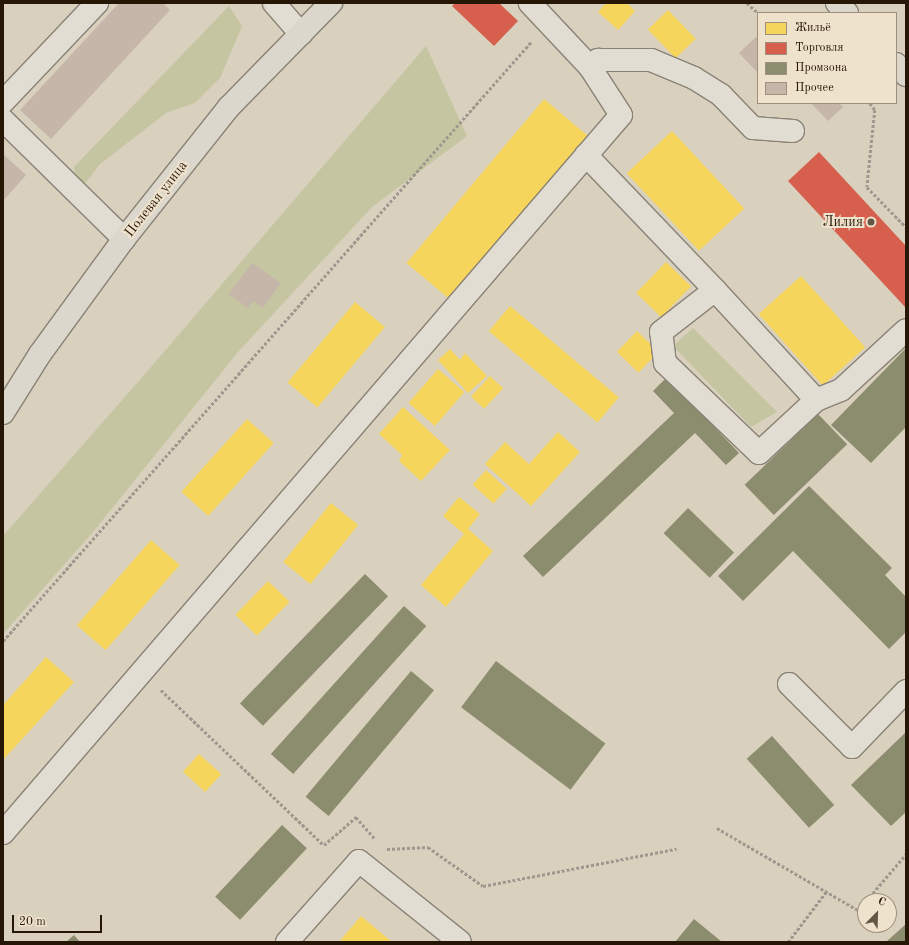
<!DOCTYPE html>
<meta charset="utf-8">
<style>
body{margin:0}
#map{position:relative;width:909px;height:945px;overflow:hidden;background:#d9d0bd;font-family:"Old Standard TT",serif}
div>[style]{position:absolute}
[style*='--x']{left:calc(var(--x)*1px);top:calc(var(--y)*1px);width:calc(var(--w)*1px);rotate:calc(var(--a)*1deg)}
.green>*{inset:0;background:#c5c5a2}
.homes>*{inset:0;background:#f6d55c;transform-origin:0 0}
.shops>*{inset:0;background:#d6604d}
.industry>*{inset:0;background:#8c8c6e;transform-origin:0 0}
.building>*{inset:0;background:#c6b6aa}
.path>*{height:2.5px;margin-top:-1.25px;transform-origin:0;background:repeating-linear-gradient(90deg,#9e988f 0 3px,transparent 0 5px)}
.roads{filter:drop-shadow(1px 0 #8a8276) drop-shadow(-1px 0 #8a8276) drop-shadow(0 1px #8a8276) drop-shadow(0 -1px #8a8276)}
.minor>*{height:22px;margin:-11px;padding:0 11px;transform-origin:11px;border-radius:11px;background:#e2ddd3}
.major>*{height:22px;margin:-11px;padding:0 11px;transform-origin:11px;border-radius:11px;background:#dcd7cc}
.highway>*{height:22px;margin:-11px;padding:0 11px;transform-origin:11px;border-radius:11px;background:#dcd7cc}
.dots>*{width:11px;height:11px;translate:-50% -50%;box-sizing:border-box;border:2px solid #efe2cc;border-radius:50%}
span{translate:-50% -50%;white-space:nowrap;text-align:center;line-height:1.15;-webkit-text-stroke:4px #efe2cc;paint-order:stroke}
.street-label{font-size:14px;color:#251605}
.poi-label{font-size:14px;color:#251605}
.right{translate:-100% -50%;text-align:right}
.frame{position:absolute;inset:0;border:4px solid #251605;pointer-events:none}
.legend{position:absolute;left:757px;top:12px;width:140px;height:92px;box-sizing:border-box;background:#efe2cc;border:1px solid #9e907c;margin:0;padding:5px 7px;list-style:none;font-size:12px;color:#251605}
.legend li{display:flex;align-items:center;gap:8px;height:20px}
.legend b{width:20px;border:1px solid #9e907c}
.north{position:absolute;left:857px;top:893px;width:40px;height:40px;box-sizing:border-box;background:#efe2cc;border:1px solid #9e907c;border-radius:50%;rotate:23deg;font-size:11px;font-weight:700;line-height:16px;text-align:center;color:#251605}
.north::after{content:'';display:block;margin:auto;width:14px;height:18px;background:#645745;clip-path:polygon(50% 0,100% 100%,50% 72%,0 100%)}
.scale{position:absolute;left:12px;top:915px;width:90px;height:18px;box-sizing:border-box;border:2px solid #251605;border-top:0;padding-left:5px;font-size:12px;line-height:14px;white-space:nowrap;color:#251605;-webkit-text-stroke:3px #efe2cc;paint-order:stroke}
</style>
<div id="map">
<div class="green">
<div style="clip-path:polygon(229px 6px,242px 26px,220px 78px,195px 103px,166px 113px,100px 164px,77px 194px,74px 167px)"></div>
<div style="clip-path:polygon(426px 46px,467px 136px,372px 207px,238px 352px,93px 532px,3px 634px,3px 536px,145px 374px)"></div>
<div style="clip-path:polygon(693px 328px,777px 412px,751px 427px,673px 346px)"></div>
</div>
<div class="homes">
<div style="clip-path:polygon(606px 3px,627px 3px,635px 11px,618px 30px,598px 12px)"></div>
<div style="left:668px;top:10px;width:40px;height:28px;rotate:46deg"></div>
<div style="left:544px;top:99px;width:57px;height:214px;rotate:40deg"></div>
<div style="left:672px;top:131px;width:106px;height:62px;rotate:47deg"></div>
<div style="left:666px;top:262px;width:35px;height:43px;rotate:44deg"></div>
<div style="left:801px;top:276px;width:96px;height:57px;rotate:48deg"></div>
<div style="left:355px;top:302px;width:39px;height:105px;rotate:40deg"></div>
<div style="left:510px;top:306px;width:142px;height:33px;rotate:40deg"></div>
<div style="left:637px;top:331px;width:30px;height:29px;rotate:44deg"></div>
<div style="clip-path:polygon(450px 349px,460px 360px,465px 353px,487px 376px,468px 393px,438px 360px)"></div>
<div style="left:438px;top:369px;width:35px;height:45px;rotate:41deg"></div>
<div style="left:490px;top:376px;width:18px;height:28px;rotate:43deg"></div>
<div style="clip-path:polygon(403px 407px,450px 450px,421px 481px,399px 461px,402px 455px,379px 434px)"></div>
<div style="left:247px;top:419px;width:36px;height:98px;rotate:42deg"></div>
<div style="clip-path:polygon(558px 432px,580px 452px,531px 506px,485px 464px,505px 442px,529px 464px)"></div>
<div style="left:486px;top:470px;width:28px;height:20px;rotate:42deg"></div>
<div style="clip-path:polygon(459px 497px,480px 514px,468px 529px,493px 551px,446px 607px,421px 585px,464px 534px,443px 516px)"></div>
<div style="left:331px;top:503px;width:35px;height:76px;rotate:39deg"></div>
<div style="left:151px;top:540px;width:38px;height:113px;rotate:41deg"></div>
<div style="left:268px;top:581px;width:30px;height:47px;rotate:44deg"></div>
<div style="clip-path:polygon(46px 657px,74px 682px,3px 760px,3px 705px)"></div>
<div style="left:199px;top:754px;width:30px;height:24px;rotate:42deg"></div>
<div style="clip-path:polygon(361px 916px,392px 942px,339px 942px)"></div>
</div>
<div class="shops">
<div style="clip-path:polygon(455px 3px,499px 3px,518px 21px,494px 46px,452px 6px)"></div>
<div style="clip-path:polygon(819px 152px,906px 246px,906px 308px,788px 181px)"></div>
</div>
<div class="industry">
<div style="clip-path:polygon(906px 348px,906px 427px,871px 463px,831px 425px)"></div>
<div style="clip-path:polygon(667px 377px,739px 453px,726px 465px,695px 433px,543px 577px,523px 556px,674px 413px,653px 391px)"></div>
<div style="left:818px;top:414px;width:42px;height:102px;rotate:46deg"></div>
<div style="clip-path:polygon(809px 486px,892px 568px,885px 575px,906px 597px,906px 632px,889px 649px,793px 551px,743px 601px,718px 576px)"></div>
<div style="left:688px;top:508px;width:64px;height:35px;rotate:44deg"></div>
<div style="left:365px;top:574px;width:32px;height:180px;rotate:44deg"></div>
<div style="left:404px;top:606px;width:30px;height:199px;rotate:42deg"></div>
<div style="left:496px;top:661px;width:137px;height:58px;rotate:37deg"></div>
<div style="left:411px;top:671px;width:30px;height:164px;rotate:40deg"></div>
<div style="clip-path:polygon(906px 732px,906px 812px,891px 826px,851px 785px)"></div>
<div style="left:772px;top:736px;width:93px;height:34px;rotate:48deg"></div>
<div style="left:282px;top:825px;width:34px;height:98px;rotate:43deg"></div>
<div style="clip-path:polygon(694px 919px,722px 942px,675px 942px)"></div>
<div style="clip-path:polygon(906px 924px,906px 942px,886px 942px)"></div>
<div style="clip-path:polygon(74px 935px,80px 942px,66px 942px)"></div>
</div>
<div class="building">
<div style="clip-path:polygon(119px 3px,163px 3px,170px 10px,51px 139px,20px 110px)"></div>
<div style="clip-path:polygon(756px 37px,758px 39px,758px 73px,739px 53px)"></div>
<div style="clip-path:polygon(811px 103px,839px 103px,843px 107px,828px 121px)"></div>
<div style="clip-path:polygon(3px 154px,26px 175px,3px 201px)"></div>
<div style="clip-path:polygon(252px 263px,281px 283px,263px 308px,253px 301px,248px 308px,229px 294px)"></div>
</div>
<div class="path">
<div style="--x:747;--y:3;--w:15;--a:42"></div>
<div style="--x:870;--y:103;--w:9;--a:54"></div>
<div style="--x:875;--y:110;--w:77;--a:95.9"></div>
<div style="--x:867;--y:187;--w:56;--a:45.7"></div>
<div style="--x:3;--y:641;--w:798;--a:-48.6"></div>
<div style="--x:161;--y:690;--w:225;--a:43.6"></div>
<div style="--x:324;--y:845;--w:43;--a:-41.2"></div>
<div style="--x:356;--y:817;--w:28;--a:49"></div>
<div style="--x:717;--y:828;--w:163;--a:30.2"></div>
<div style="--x:858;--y:910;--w:11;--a:-49"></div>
<div style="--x:387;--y:849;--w:41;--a:-2.8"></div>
<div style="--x:428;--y:847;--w:67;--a:35.3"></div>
<div style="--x:483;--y:886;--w:197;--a:-10.9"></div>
<div style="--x:866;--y:901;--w:62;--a:-49.6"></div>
<div style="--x:788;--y:942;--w:63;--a:-52.8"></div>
</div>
<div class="roads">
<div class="minor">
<div style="--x:274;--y:3;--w:41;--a:48.9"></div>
<div style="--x:590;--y:67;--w:11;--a:-41"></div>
<div style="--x:598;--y:60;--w:53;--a:0"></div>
<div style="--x:651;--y:60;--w:47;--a:22.7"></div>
<div style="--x:694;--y:78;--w:32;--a:32"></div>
<div style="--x:721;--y:95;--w:46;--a:45.9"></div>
<div style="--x:753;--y:128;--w:40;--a:4.3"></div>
<div style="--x:3;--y:102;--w:137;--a:-46.5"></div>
<div style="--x:3;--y:120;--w:170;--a:44.5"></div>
<div style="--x:586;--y:155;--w:187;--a:46.3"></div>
<div style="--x:715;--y:290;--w:149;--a:47.4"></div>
<div style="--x:816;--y:400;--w:78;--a:137.1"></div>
<div style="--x:759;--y:453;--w:130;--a:-136.2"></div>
<div style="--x:665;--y:363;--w:31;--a:-97"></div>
<div style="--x:661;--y:332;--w:68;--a:-37.9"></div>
<div style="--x:816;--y:400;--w:27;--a:-22"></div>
<div style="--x:841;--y:390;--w:88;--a:-42.7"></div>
<div style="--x:789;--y:684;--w:89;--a:45"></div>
<div style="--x:852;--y:747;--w:78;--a:-46"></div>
<div style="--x:3;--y:833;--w:947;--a:-49.28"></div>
<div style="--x:621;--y:115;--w:57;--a:-122.9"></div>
<div style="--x:590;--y:67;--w:88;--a:-133.2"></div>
<div style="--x:287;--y:942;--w:108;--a:-48.4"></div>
<div style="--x:359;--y:861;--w:129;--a:38.7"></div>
</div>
<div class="major">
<div style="--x:3;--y:413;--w:70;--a:-57.9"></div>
<div style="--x:40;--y:354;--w:142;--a:-53.9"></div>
<div style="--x:124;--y:239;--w:169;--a:-51.5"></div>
<div style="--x:229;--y:107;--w:146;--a:-45.6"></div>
</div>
<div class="highway">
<div style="--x:837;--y:3;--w:14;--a:45"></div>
<div style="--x:896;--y:64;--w:15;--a:48"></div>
</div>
</div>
<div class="dots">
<div style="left:871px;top:222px;background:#645745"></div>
</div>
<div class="street-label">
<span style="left:156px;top:199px;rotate:-52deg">Полевая улица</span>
</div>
<div class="poi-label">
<span class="right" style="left:863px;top:222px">Лилия</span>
</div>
<div class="frame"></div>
<ul class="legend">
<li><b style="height:11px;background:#f6d55c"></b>Жильё</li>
<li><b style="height:11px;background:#d6604d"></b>Торговля</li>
<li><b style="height:11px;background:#8c8c6e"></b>Промзона</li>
<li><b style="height:11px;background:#c6b6aa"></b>Прочее</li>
</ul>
<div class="north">С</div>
<div class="scale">20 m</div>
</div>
